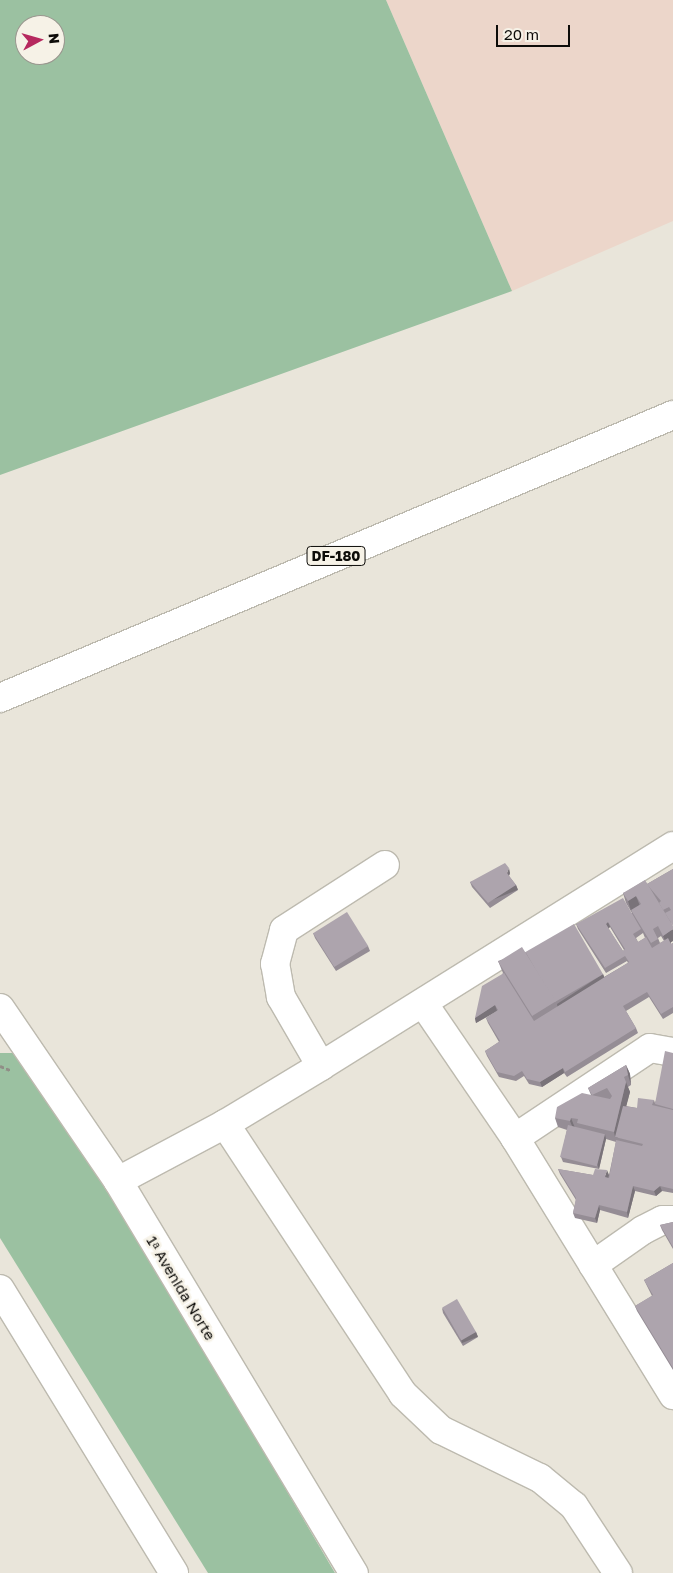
<!DOCTYPE html>
<meta charset="utf-8">
<style>
body{margin:0}
#map{position:relative;width:673px;height:1573px;overflow:hidden;background:#e9e5da;font-family:"Golos Text",sans-serif}
div>[style]{position:absolute}
[style*='--x']{left:calc(var(--x)*1px);top:calc(var(--y)*1px);width:calc(var(--w)*1px);rotate:calc(var(--a)*1deg)}
.industrial>*{inset:0;background:#ecd6ca}
.green>*{inset:0;background:#9bc1a1}
.path>*{height:3px;margin-top:-1.5px;transform-origin:0;background:repeating-linear-gradient(90deg,#908e86 0 4px,transparent 0 6.5px)}
.roads{filter:drop-shadow(1px 0 #bdbaaf) drop-shadow(-1px 0 #bdbaaf) drop-shadow(0 1px #bdbaaf) drop-shadow(0 -1px #bdbaaf)}
.minor>*{height:28px;margin:-14px;padding:0 14px;transform-origin:14px;border-radius:14px;background:#fff}
.major>*{height:28px;margin:-14px;padding:0 14px;transform-origin:14px;border-radius:14px;background:#fff}
.highway>*{height:28px;margin:-14px;padding:0 14px;transform-origin:14px;border-radius:14px;background:#fff}
.wall>*{inset:0;background:#958d95}
.shaded-wall>*{inset:0;background:#797379;transform-origin:0 0}
.building>*{inset:0;background:#ada4ad;transform-origin:0 0}
span{translate:-50% -50%;white-space:nowrap;text-align:center;line-height:1.15;-webkit-text-stroke:5px #f6f2e7;paint-order:stroke}
.shield-label span{padding:1px 4px;background:#f6f2e7;border:1px solid;border-radius:4px;-webkit-text-stroke-width:0}
.shield-label{font-size:14px;color:#0d0c09;font-weight:700}
.street-label{font-size:15px;color:#0d0c09}
.north{position:absolute;left:15px;top:15px;width:50px;height:50px;box-sizing:border-box;background:#f6f2e7;border:1px solid #99968e;border-radius:50%;rotate:84deg;font-size:14px;font-weight:700;line-height:20px;text-align:center;color:#0d0c09}
.north::after{content:'';display:block;margin:auto;width:18px;height:22px;background:#b6295f;clip-path:polygon(50% 0,100% 100%,50% 72%,0 100%)}
.scale{position:absolute;left:496px;top:25px;width:74px;height:22px;box-sizing:border-box;border:2px solid #0d0c09;border-top:0;padding-left:6px;font-size:15px;line-height:18px;white-space:nowrap;color:#0d0c09;-webkit-text-stroke:4px #f6f2e7;paint-order:stroke}
</style>
<div id="map">
<div class="industrial">
<div style="clip-path:polygon(386px 0,673px 0,673px 221px,512px 291px)"></div>
</div>
<div class="green">
<div style="clip-path:polygon(evenodd,0 0,386px 0,512px 291px,0 475px,0 0,25px 25px,55px 25px,55px 55px,25px 55px,25px 25px)"></div>
<div style="clip-path:polygon(0 1053px,29px 1053px,335px 1573px,208px 1573px,0 1238px)"></div>
</div>
<div class="path">
<div style="--x:0;--y:1066;--w:11;--a:22"></div>
</div>
<div class="roads">
<div class="minor">
<div style="--x:423;--y:1003;--w:163;--a:55.7"></div>
<div style="--x:515;--y:1138;--w:302;--a:58.4"></div>
<div style="--x:321;--y:1066;--w:80;--a:-120.1"></div>
<div style="--x:281;--y:997;--w:34;--a:-100"></div>
<div style="--x:275;--y:964;--w:35;--a:-75"></div>
<div style="--x:284;--y:930;--w:120;--a:-32.8"></div>
<div style="--x:225;--y:1124;--w:323;--a:56.6"></div>
<div style="--x:403;--y:1394;--w:52;--a:43.5"></div>
<div style="--x:441;--y:1430;--w:110;--a:25.9"></div>
<div style="--x:540;--y:1478;--w:44;--a:39.5"></div>
<div style="--x:574;--y:1506;--w:80;--a:56.7"></div>
<div style="--x:515;--y:1138;--w:162;--a:-33.7"></div>
<div style="--x:650;--y:1048;--w:23;--a:10"></div>
<div style="--x:118;--y:1181;--w:121;--a:-28"></div>
<div style="--x:225;--y:1124;--w:112;--a:-31.1"></div>
<div style="--x:321;--y:1066;--w:415;--a:-32"></div>
<div style="--x:593;--y:1265;--w:61;--a:-35"></div>
<div style="--x:643;--y:1230;--w:22;--a:-27"></div>
<div style="--x:663;--y:1220;--w:10;--a:0"></div>
</div>
<div class="major">
<div style="--x:0;--y:1008;--w:209;--a:55.7"></div>
<div style="--x:118;--y:1181;--w:458;--a:59"></div>
<div style="--x:0;--y:1289;--w:333;--a:58.5"></div>
</div>
<div class="highway">
<div style="--x:0;--y:698;--w:730;--a:-22.81"></div>
</div>
</div>
<div class="wall">
<div style="clip-path:polygon(evenodd,673px 869px,671px 943px,671px 944px,673px 943px,673px 1013px,663px 1019px,649px 997px,626px 1011px,636px 1028px,638px 1033px,567px 1077px,564px 1073px,542px 1087px,529px 1084px,524px 1076px,516px 1081px,499px 1077px,487px 1056px,485px 1051px,499px 1042px,488px 1023px,486px 1018px,497px 1011px,476px 1023px,475px 1018px,503px 973px,498px 961px,526px 952px,603px 974px,604px 977px,628px 963px,627px 961px,606px 973px,578px 929px,576px 924px,632px 913px,626px 903px,623px 893px,647px 884px,673px 869px,610px 927px,624px 950px,623px 951px,608px 928px,610px 927px,673px 869px,643px 933px,645px 938px,638px 942px,636px 938px,643px 933px,673px 869px,661px 936px,664px 941px,660px 943px,658px 938px,661px 936px)"></div>
<div style="clip-path:polygon(510px 873px,509px 876px,516px 885px,518px 890px,490px 908px,472px 887px,470px 882px)"></div>
<div style="clip-path:polygon(313px 933px,368px 946px,370px 951px,336px 971px,315px 938px)"></div>
<div style="clip-path:polygon(673px 1053px,673px 1193px,662px 1191px,656px 1196px,635px 1191px,628px 1218px,600px 1210px,597px 1223px,575px 1218px,573px 1213px,576px 1200px,560px 1174px,558px 1169px,593px 1175px,609px 1175px,616px 1142px,606px 1139px,599px 1169px,563px 1162px,561px 1157px,567px 1130px,558px 1127px,555px 1118px,591px 1095px,588px 1088px,626px 1065px,630px 1074px,631px 1085px,628px 1087px,630px 1092px,626px 1106px,637px 1108px,654px 1100px,655px 1103px)"></div>
<div style="clip-path:polygon(673px 1222px,673px 1249px,662px 1230px,660px 1225px)"></div>
<div style="clip-path:polygon(673px 1263px,673px 1370px,637px 1311px,635px 1306px,652px 1296px,644px 1280px)"></div>
<div style="clip-path:polygon(442px 1308px,476px 1332px,478px 1337px,463px 1346px,443px 1313px)"></div>
</div>
<div class="shaded-wall">
<div style="clip-path:polygon(509px 868px,510px 873px,508px 878px,507px 873px)"></div>
<div style="left:516px;top:885px;width:5px;height:33px;rotate:68deg"></div>
<div style="clip-path:polygon(636px 896px,640px 906px,631px 911px,628px 901px)"></div>
<div style="clip-path:polygon(608px 922px,610px 927px,608px 929px,606px 924px)"></div>
<div style="clip-path:polygon(673px 929px,673px 941px,667px 945px,663px 936px)"></div>
<div style="clip-path:polygon(603px 974px,605px 979px,558px 1009px,557px 1004px)"></div>
<div style="clip-path:polygon(495px 1005px,497px 1011px,476px 1023px,475px 1018px)"></div>
<div style="clip-path:polygon(626px 1065px,630px 1074px,631px 1085px,628px 1075px)"></div>
<div style="clip-path:polygon(563px 1068px,564px 1073px,542px 1087px,540px 1082px)"></div>
<div style="clip-path:polygon(626px 1082px,630px 1092px,618px 1138px,615px 1137px,614px 1132px)"></div>
<div style="clip-path:polygon(571px 1118px,575px 1128px,574px 1131px,570px 1121px)"></div>
<div style="clip-path:polygon(605px 1134px,606px 1139px,599px 1169px,597px 1164px)"></div>
<div style="clip-path:polygon(607px 1170px,609px 1175px,607px 1182px,605px 1177px)"></div>
<div style="clip-path:polygon(633px 1186px,635px 1191px,628px 1218px,627px 1212px)"></div>
<div style="clip-path:polygon(660px 1186px,662px 1191px,656px 1196px,654px 1191px)"></div>
<div style="clip-path:polygon(599px 1205px,600px 1210px,597px 1223px,595px 1218px)"></div>
<div style="left:476px;top:1332px;width:5px;height:17px;rotate:68deg"></div>
</div>
<div class="building">
<div style="clip-path:polygon(505px 863px,509px 868px,507px 873px,516px 885px,488px 903px,470px 882px)"></div>
<div style="clip-path:polygon(673px 869px,673px 926px,665px 913px,671px 910px,669px 907px,663px 910px,659px 903px,661px 901px,650px 888px,647px 884px)"></div>
<div style="clip-path:polygon(645px 880px,673px 926px,673px 929px,663px 936px,658px 926px,653px 929px,658px 939px,651px 943px,631px 910px,641px 904px,636px 896px,628px 901px,623px 893px)"></div>
<div style="clip-path:polygon(evenodd,623px 898px,641px 929px,633px 934px,638px 942px,646px 937px,652px 948px,668px 938px,671px 944px,673px 943px,673px 1007px,661px 1014px,647px 992px,623px 1006px,636px 1028px,565px 1072px,563px 1068px,540px 1082px,527px 1079px,522px 1071px,514px 1076px,497px 1072px,485px 1051px,500px 1041px,486px 1018px,498px 1010px,495px 1005px,475px 1018px,482px 986px,504px 973px,534px 1021px,629px 962px,625px 956px,605px 968px,576px 924px,623px 898px,608px 922px,625px 949px,623px 951px,606px 924px,608px 922px)"></div>
<div style="left:347px;top:912px;width:40px;height:40px;rotate:58deg"></div>
<div style="left:574px;top:924px;width:58px;height:56px;rotate:60deg"></div>
<div style="left:522px;top:947px;width:64px;height:28px;rotate:58deg"></div>
<div style="clip-path:polygon(665px 1051px,673px 1053px,673px 1109px,655px 1104px)"></div>
<div style="clip-path:polygon(626px 1065px,628px 1075px,624px 1077px,626px 1082px,614px 1132px,577px 1123px,578px 1119px,571px 1118px,570px 1121px,555px 1118px,557px 1107px,582px 1093px,610px 1099px,612px 1096px,607px 1088px,592px 1095px,588px 1088px)"></div>
<div style="clip-path:polygon(638px 1098px,654px 1100px,652px 1105px,673px 1110px,673px 1189px,660px 1186px,654px 1191px,633px 1186px,627px 1212px,599px 1205px,595px 1218px,573px 1213px,576px 1198px,558px 1169px,593px 1175px,595px 1169px,607px 1170px,605px 1177px,609px 1178px,616px 1140px,642px 1146px,643px 1144px,615px 1137px,623px 1106px,637px 1108px)"></div>
<div style="left:568px;top:1125px;width:38px;height:33px;rotate:14deg"></div>
<div style="clip-path:polygon(673px 1222px,673px 1247px,660px 1225px)"></div>
<div style="clip-path:polygon(673px 1263px,673px 1368px,635px 1306px,653px 1295px,644px 1280px)"></div>
<div style="left:457px;top:1299px;width:38px;height:17px;rotate:60deg"></div>
</div>
<div class="shield-label">
<span style="left:336px;top:556px">DF-180</span>
</div>
<div class="street-label">
<span style="left:181px;top:1288px;rotate:59deg">1ᵃ Avenida Norte</span>
</div>
<div class="north">N</div>
<div class="scale">20 m</div>
</div>
